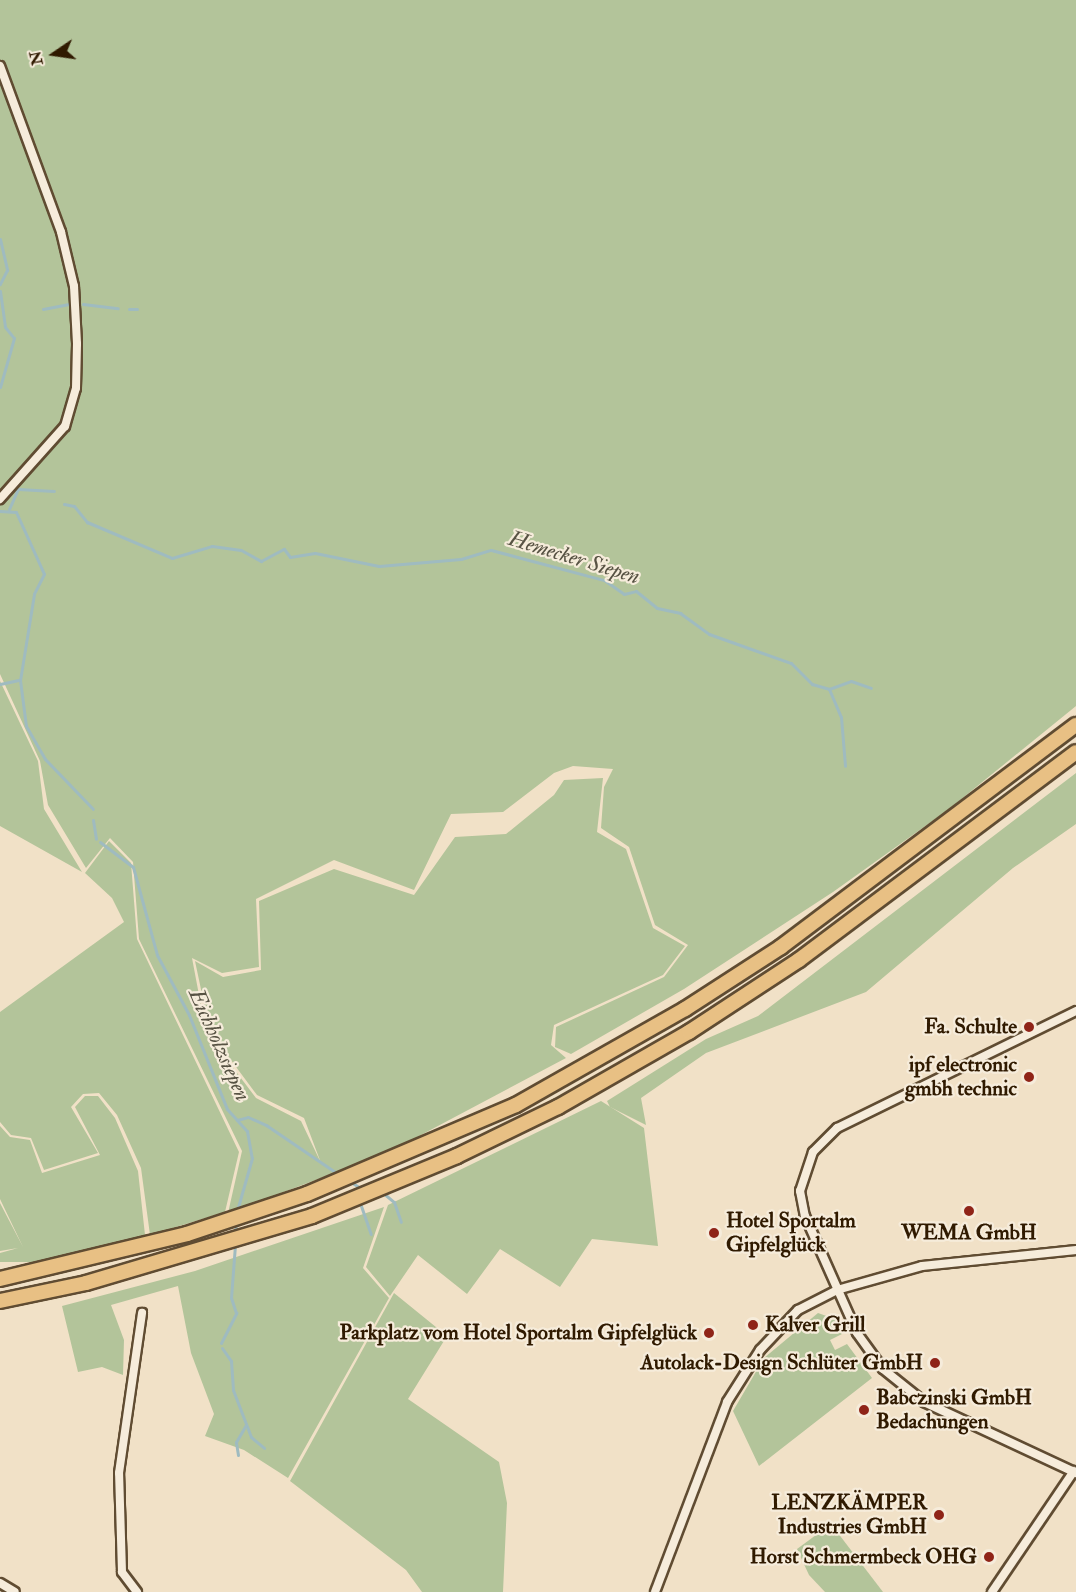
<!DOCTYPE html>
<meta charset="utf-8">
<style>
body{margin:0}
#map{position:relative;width:1076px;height:1592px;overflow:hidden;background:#f1e1c7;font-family:"IM FELL Double Pica",serif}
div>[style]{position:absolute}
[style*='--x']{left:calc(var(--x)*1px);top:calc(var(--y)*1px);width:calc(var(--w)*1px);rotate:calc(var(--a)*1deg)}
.green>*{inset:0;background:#b3c49a}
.stream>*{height:3px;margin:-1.5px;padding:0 1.5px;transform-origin:1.5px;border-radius:1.5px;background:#9fbbc0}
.roads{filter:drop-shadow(2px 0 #604c32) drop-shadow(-2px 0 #604c32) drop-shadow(0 2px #604c32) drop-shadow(0 -2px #604c32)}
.street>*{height:8px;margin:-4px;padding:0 4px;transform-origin:4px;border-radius:4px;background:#f6ecdb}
.highway>*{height:14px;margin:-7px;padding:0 7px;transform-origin:7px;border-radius:7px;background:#e8c084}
.dots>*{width:16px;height:16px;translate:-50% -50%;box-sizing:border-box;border:3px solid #f6ecdb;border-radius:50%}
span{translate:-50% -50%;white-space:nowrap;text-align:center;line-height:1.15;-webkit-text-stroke:4.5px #f6ecdb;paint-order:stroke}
.poi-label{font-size:21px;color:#301a00;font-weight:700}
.right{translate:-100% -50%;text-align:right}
.left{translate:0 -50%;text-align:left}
.water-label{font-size:22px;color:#575243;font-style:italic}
.north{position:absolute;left:24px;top:24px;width:60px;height:60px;-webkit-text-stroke:4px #f6ecdb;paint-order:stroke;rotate:257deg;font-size:16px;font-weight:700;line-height:24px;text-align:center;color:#301a00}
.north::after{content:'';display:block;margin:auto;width:21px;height:27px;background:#301a00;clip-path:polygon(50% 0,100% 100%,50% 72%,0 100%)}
</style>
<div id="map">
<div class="green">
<div style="clip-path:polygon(0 0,1076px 0,1076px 706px,949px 809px,833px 892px,684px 989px,571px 1054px,555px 1047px,556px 1027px,664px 977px,688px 945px,655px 925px,629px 847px,601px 828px,604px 787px,613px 769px,573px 766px,554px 773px,503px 812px,451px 814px,414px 890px,334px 860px,256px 899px,259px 967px,222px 973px,192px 958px,206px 1032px,256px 1098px,301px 1121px,321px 1163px,304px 1118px,257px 1095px,210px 1032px,195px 961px,223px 977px,261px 970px,259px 901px,334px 869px,414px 895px,455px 837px,506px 834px,554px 795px,564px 780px,603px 778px,597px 832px,626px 849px,653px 928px,685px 946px,663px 975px,554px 1025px,551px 1045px,566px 1058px,387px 1153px,228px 1213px,242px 1151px,139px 939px,133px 862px,110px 838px,86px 868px,48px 805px,40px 761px,0 674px)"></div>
<div style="clip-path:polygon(0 681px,38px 761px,44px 809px,82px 872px,0 826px)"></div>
<div style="clip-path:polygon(1076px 773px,1076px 824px,1013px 868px,866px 992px,706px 1053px,641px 1098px,646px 1125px,610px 1107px,607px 1101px,706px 1039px,758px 1016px)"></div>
<div style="clip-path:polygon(109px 841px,131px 863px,137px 939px,239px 1152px,225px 1212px,150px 1235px,141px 1168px,117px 1115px,99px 1093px,83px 1094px,71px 1107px,98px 1153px,44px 1170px,31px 1138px,11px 1135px,0 1122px,0 1012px,124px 922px,112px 898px,85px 873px)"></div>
<div style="clip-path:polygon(85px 1096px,98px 1096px,115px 1118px,138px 1171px,145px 1235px,36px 1262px,0 1262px,0 1253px,18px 1248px,0 1251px,0 1203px,23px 1247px,0 1199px,0 1126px,10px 1137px,30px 1140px,42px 1173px,100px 1155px,75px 1107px)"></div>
<div style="clip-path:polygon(601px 1101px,644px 1128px,658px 1246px,592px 1239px,560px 1287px,500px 1249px,467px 1294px,418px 1255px,390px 1296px,366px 1267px,388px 1205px)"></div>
<div style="clip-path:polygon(384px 1207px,363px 1268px,389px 1298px,288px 1478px,244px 1450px,205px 1436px,214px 1414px,191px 1353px,178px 1286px,111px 1305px,124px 1340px,123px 1375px,102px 1367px,78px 1372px,62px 1306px,195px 1271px)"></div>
<div style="clip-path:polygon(394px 1293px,447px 1336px,408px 1399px,499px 1462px,507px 1503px,503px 1592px,422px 1592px,406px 1570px,290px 1481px)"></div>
<div style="clip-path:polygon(818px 1313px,835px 1319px,842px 1334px,830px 1340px,835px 1350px,847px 1344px,872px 1378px,759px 1466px,733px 1411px,764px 1358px)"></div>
<div style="clip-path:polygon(831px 1524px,883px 1592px,825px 1592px,809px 1575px,797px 1549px)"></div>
</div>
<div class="stream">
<div style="--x:0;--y:239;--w:32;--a:77"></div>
<div style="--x:7;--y:270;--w:16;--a:117"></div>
<div style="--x:0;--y:291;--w:36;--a:82"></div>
<div style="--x:5;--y:327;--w:14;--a:51"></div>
<div style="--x:14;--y:338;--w:51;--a:105.9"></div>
<div style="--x:83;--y:304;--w:35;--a:7"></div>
<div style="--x:43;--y:309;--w:25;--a:-11"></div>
<div style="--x:129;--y:309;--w:8;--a:0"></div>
<div style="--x:64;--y:504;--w:10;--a:11"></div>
<div style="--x:74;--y:506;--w:21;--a:51"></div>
<div style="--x:87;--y:522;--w:92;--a:23"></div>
<div style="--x:172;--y:558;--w:42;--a:-16.7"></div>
<div style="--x:212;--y:546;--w:29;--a:8"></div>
<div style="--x:241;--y:550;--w:23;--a:29"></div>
<div style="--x:261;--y:561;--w:26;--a:-28"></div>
<div style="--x:284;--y:549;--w:10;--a:53"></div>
<div style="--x:290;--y:557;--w:25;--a:-9"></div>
<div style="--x:315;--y:553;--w:65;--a:11.5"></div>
<div style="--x:379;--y:566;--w:82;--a:-4.9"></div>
<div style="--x:461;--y:559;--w:31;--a:-17"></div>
<div style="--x:491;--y:550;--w:117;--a:14.9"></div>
<div style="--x:604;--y:580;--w:24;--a:35"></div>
<div style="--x:624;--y:594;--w:12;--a:-14"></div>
<div style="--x:636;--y:591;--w:27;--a:39"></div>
<div style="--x:657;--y:608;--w:24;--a:12"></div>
<div style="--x:680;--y:613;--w:36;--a:36"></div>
<div style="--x:709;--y:634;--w:87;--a:19.5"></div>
<div style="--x:791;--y:663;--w:30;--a:45"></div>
<div style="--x:812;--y:684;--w:18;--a:16"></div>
<div style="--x:829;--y:689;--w:30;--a:67"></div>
<div style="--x:841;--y:717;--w:49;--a:85.3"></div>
<div style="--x:9;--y:509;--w:22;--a:-66"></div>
<div style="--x:18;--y:489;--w:36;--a:3"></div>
<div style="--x:0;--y:511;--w:16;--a:4"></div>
<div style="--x:16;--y:512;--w:68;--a:65.7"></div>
<div style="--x:44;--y:574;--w:22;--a:117"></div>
<div style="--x:34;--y:594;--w:87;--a:99.2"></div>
<div style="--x:20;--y:680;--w:46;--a:82.6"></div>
<div style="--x:26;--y:726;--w:38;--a:60"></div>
<div style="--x:45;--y:759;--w:69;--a:46.2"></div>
<div style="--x:0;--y:684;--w:19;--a:-12"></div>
<div style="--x:829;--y:689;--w:23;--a:-20"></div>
<div style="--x:851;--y:681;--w:21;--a:19"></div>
<div style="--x:93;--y:820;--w:19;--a:81"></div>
<div style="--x:100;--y:842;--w:41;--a:37.1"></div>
<div style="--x:133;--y:867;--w:91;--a:74.7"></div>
<div style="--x:157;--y:955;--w:68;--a:61.9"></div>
<div style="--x:189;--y:1015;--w:101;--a:68"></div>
<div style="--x:227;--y:1109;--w:30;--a:48"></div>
<div style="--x:247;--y:1131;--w:27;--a:80"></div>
<div style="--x:252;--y:1158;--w:58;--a:105.9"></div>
<div style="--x:237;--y:1120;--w:11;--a:-15"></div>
<div style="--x:248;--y:1117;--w:20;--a:24"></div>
<div style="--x:266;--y:1125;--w:91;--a:34.2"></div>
<div style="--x:349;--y:1181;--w:17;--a:31"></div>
<div style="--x:382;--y:1192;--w:16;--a:40"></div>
<div style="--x:394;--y:1202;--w:21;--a:71"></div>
<div style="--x:359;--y:1200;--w:36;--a:71"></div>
<div style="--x:235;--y:1235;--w:14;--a:-86"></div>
<div style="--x:221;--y:1343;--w:34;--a:-63"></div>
<div style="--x:236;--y:1313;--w:16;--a:-108"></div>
<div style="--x:231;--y:1298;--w:53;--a:-85.7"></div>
<div style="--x:222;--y:1348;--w:16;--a:55"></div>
<div style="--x:231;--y:1361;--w:29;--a:86"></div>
<div style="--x:233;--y:1390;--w:50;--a:69"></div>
<div style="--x:251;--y:1437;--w:17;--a:40"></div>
<div style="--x:238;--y:1455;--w:13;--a:-99"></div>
<div style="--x:236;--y:1442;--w:20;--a:-60"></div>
</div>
<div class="roads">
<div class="street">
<div style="--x:0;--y:66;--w:177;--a:69.8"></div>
<div style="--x:61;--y:232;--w:56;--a:76.5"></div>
<div style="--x:74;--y:286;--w:58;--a:87"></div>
<div style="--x:77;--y:344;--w:44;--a:91.3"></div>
<div style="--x:76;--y:388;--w:40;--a:106"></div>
<div style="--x:65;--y:426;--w:98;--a:131.7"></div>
<div style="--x:1076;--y:1011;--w:266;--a:153.9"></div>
<div style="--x:837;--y:1128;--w:34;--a:135"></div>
<div style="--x:813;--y:1152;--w:41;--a:108.4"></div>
<div style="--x:800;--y:1191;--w:25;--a:79"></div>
<div style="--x:805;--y:1216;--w:128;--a:66"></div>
<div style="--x:857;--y:1333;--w:44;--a:54.2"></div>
<div style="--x:883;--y:1369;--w:53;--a:38.8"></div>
<div style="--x:924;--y:1402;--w:168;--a:25"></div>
<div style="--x:0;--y:1583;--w:17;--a:31"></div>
<div style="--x:137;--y:1592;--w:25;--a:-127"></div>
<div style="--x:122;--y:1572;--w:99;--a:-91.7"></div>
<div style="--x:119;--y:1473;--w:162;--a:-81.8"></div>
<div style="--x:655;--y:1592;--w:203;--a:-69.2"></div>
<div style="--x:727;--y:1402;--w:62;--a:-57.6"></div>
<div style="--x:760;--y:1350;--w:55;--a:-46.5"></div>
<div style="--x:798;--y:1310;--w:44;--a:-27.1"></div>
<div style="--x:837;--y:1290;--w:88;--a:-15.8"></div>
<div style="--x:922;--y:1266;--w:155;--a:-5.9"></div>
<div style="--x:992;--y:1592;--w:146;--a:-55.9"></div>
</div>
<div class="highway">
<div style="--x:0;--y:1279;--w:192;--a:-13.5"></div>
<div style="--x:187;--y:1234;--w:126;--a:-18.4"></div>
<div style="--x:307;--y:1194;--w:227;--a:-23.1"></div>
<div style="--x:516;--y:1105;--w:194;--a:-29.6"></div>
<div style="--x:685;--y:1009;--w:114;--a:-32.9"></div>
<div style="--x:781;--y:947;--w:369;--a:-37"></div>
<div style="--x:0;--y:1301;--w:88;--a:-11.8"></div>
<div style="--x:86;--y:1283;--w:236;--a:-16.5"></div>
<div style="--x:312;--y:1216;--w:157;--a:-22.5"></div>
<div style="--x:457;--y:1156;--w:112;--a:-25.9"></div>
<div style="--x:558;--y:1107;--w:151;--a:-29.8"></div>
<div style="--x:689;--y:1032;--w:131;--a:-33.2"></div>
<div style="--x:799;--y:960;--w:346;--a:-36.9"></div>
</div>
</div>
<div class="dots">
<div style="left:1029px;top:1027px;background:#8f2418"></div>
<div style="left:1029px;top:1077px;background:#8f2418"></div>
<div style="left:969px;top:1211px;background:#8f2418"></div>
<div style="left:714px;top:1233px;background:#8f2418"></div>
<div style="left:753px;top:1325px;background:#8f2418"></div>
<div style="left:709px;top:1333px;background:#8f2418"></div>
<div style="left:935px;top:1363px;background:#8f2418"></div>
<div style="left:864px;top:1410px;background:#8f2418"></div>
<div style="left:939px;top:1515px;background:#8f2418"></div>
<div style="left:989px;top:1557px;background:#8f2418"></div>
</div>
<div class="poi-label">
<span class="right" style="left:1017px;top:1027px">Fa. Schulte</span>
<span class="right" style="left:1017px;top:1077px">ipf electronic<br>gmbh technic</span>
<span class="left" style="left:726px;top:1233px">Hotel Sportalm<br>Gipfelglück</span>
<span style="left:969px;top:1233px">WEMA GmbH</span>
<span class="left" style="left:765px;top:1325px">Kalver Grill</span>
<span class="right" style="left:697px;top:1333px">Parkplatz vom Hotel Sportalm Gipfelglück</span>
<span class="right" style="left:923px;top:1363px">Autolack-Design Schlüter GmbH</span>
<span class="left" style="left:876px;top:1410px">Babczinski GmbH<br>Bedachungen</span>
<span class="right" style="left:927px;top:1515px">LENZKÄMPER<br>Industries GmbH</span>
<span class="right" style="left:977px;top:1557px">Horst Schmermbeck OHG</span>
</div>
<div class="water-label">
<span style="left:574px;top:558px;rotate:17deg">Hemecker Siepen</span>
<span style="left:219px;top:1045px;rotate:66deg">Eichholzsiepen</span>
</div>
<div class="north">N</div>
</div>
